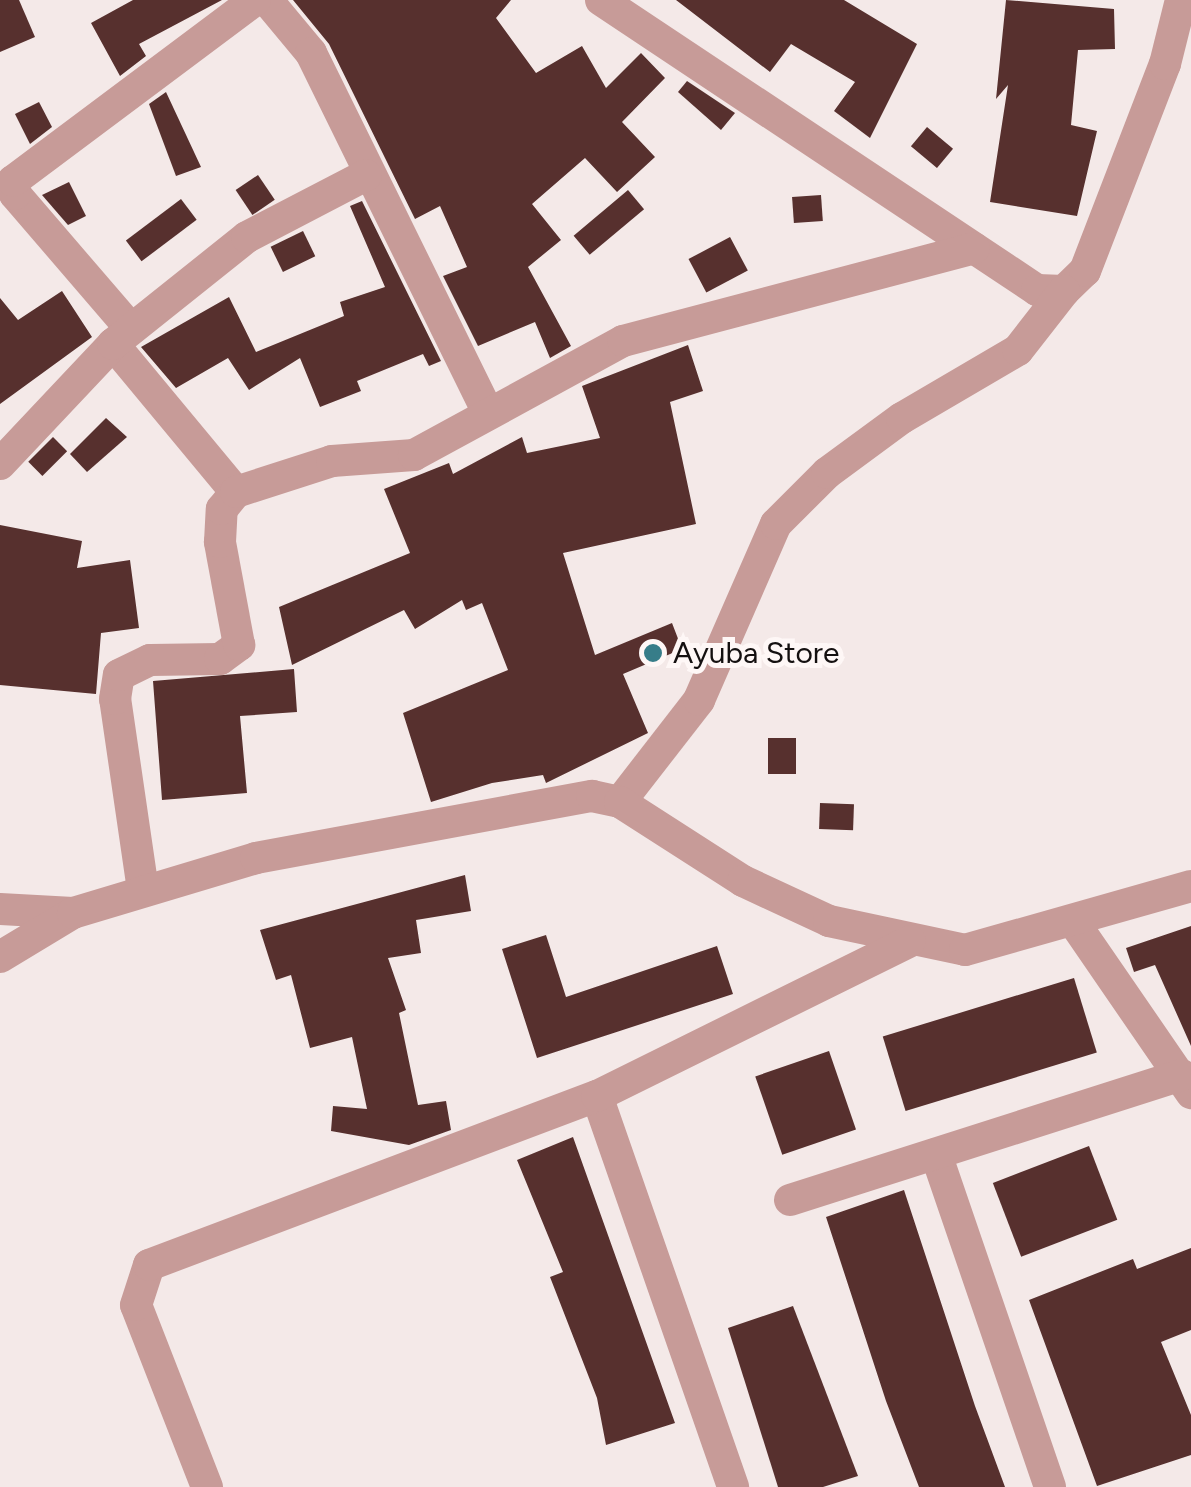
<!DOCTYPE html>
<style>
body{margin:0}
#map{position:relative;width:1191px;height:1487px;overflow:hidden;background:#f4e9e8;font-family:Figtree,sans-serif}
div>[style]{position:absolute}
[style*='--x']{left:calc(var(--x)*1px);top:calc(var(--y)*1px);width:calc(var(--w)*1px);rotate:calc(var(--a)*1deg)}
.building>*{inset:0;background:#57302e;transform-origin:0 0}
.minor>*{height:32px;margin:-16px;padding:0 16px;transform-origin:16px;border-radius:16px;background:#c79b98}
.dots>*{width:28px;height:28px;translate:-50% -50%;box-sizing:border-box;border:5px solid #fef7f6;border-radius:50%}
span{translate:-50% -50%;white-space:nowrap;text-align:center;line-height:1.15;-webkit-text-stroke:10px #fef7f6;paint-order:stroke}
.poi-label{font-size:30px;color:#141010}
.left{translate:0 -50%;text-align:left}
</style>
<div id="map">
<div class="building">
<div style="clip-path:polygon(0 0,19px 0,35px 37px,0 52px)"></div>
<div style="clip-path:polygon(133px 0,222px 0,139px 44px,146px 56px,120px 76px,91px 23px)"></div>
<div style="clip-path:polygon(293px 0,511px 0,496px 18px,536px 73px,582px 46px,606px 88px,641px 53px,665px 78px,622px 122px,655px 157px,617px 192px,585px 158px,532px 204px,561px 240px,528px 267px,571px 346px,550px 358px,535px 322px,478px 346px,443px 276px,467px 267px,440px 206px,415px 219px,329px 44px)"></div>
<div style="clip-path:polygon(676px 0,844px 0,917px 44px,870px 138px,834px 111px,855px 82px,791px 44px,770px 72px)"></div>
<div style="clip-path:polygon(1006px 0,1114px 9px,1115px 49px,1078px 50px,1071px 125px,1097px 131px,1077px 216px,990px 202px,1008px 85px,996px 99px)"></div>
<div style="clip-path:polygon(687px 81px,735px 113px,721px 130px,678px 92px)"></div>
<div style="clip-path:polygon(166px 92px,201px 167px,176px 176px,149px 104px)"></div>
<div style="clip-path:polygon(39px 102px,52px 127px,30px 144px,15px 114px)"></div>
<div style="left:927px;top:127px;width:34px;height:25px;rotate:40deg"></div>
<div style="left:258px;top:175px;width:30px;height:27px;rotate:56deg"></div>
<div style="clip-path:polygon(69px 182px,86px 216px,68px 225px,42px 195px)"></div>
<div style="left:628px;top:190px;width:25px;height:71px;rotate:50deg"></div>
<div style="left:821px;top:195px;width:26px;height:29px;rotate:86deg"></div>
<div style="left:181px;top:199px;width:26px;height:69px;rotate:53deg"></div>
<div style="clip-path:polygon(362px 201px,441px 361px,429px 366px,423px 354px,357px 381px,361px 391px,320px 407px,300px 358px,249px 390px,228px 358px,176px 388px,141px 347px,229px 297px,256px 352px,344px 316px,340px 302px,385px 287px,350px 206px)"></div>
<div style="left:303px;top:231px;width:28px;height:36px;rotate:64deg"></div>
<div style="left:730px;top:237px;width:38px;height:47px;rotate:62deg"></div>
<div style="clip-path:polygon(62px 291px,92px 337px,0 404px,0 298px,18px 320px)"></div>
<div style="clip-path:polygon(688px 345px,703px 391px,670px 402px,696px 524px,563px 553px,595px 655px,672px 623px,682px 649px,623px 674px,648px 733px,546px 783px,543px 775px,492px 783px,431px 802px,403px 713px,508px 670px,482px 603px,466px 610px,462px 600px,415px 629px,404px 610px,292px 665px,279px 607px,410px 553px,384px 489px,449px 463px,453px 474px,522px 437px,527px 453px,600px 438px,582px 386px)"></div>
<div style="clip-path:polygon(106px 418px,127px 437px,87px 472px,70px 454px)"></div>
<div style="left:53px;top:437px;width:20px;height:35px;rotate:45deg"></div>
<div style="clip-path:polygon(0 525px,82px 541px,77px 568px,130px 560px,139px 628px,101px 633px,96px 694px,0 685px)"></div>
<div style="clip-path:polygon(294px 669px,297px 712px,240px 716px,247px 793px,162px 800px,153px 681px)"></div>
<div style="left:768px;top:738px;width:28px;height:36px"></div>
<div style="left:820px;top:803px;width:34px;height:26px;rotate:2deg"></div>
<div style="clip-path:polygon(465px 875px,471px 911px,416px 920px,421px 953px,388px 958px,406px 1010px,399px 1013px,418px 1105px,446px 1101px,451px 1130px,409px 1145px,331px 1131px,333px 1106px,367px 1109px,352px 1037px,310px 1048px,291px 975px,276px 980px,260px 930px)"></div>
<div style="clip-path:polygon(1191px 926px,1191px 1046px,1155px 965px,1134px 972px,1126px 948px)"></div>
<div style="clip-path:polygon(546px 935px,566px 997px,717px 946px,733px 994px,537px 1058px,502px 949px)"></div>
<div style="left:1074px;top:978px;width:78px;height:200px;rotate:73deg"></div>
<div style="left:829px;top:1051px;width:83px;height:78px;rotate:71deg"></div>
<div style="clip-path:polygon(573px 1137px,675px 1423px,606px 1445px,597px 1398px,550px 1277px,563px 1272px,517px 1160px)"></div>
<div style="left:1089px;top:1146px;width:79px;height:103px;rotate:69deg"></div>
<div style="clip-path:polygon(904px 1190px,975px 1406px,1005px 1487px,919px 1487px,886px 1401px,826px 1217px)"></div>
<div style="clip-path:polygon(1191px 1248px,1191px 1330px,1161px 1342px,1191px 1415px,1191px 1455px,1097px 1486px,1029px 1300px,1133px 1259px,1137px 1269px)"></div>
<div style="clip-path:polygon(793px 1306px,858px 1476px,823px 1487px,778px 1487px,728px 1328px)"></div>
</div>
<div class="minor">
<div style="--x:267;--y:0;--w:69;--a:50.3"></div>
<div style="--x:311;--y:53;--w:402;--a:63.8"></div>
<div style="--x:601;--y:0;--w:524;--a:33.63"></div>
<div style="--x:1037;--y:290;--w:27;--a:2"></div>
<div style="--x:1064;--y:291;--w:29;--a:-44"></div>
<div style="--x:1085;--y:271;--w:222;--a:-68.9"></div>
<div style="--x:1165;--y:64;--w:66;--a:-76"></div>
<div style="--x:131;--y:329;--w:178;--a:-130.7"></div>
<div style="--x:15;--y:194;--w:13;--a:-99"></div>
<div style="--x:13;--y:181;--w:302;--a:-36.8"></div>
<div style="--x:113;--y:344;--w:192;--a:50.3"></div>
<div style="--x:0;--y:464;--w:165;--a:-46.7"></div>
<div style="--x:113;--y:344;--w:171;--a:-38.6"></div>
<div style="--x:247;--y:237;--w:134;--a:-27.5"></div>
<div style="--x:620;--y:802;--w:129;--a:-52.2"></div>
<div style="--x:699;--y:700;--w:192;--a:-66.4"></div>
<div style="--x:776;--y:524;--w:72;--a:-45"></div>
<div style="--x:827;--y:473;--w:93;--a:-36.3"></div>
<div style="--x:902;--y:418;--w:134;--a:-30.4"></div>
<div style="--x:1018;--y:350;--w:75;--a:-52.1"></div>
<div style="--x:143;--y:890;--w:193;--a:-98.3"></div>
<div style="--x:115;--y:699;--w:24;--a:-81"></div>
<div style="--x:119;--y:675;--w:34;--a:-26"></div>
<div style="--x:150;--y:660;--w:70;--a:-0.8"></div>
<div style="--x:220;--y:659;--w:24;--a:-36"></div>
<div style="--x:239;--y:645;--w:105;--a:-100.5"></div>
<div style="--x:220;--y:542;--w:33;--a:-87"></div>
<div style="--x:222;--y:509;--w:22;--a:-51"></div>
<div style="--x:236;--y:492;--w:101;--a:-17.9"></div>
<div style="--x:332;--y:461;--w:82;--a:-4.2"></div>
<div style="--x:414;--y:455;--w:238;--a:-28.6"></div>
<div style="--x:623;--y:341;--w:363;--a:-14.8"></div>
<div style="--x:0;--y:909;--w:73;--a:3.1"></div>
<div style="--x:1073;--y:921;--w:209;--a:55.5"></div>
<div style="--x:0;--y:957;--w:85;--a:-31.1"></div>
<div style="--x:73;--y:913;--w:191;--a:-16.7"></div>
<div style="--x:256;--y:858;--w:342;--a:-10.5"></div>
<div style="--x:592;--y:796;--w:29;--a:12"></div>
<div style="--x:620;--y:802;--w:146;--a:32.7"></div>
<div style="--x:743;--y:881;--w:95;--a:24.9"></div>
<div style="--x:829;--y:921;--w:139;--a:12"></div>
<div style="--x:965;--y:950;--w:235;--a:-15.8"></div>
<div style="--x:597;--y:1096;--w:414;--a:70.8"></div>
<div style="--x:936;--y:1154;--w:352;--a:71.1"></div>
<div style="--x:790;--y:1200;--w:411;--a:-17.7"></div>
<div style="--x:207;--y:1487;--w:195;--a:-111.3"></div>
<div style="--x:136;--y:1305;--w:42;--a:-72"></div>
<div style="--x:149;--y:1265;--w:479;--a:-20.7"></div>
<div style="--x:597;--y:1096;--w:349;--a:-26.3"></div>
</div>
<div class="dots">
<div style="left:653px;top:653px;background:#377d89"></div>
</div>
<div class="poi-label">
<span class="left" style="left:673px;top:653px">Ayuba Store</span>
</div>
</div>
